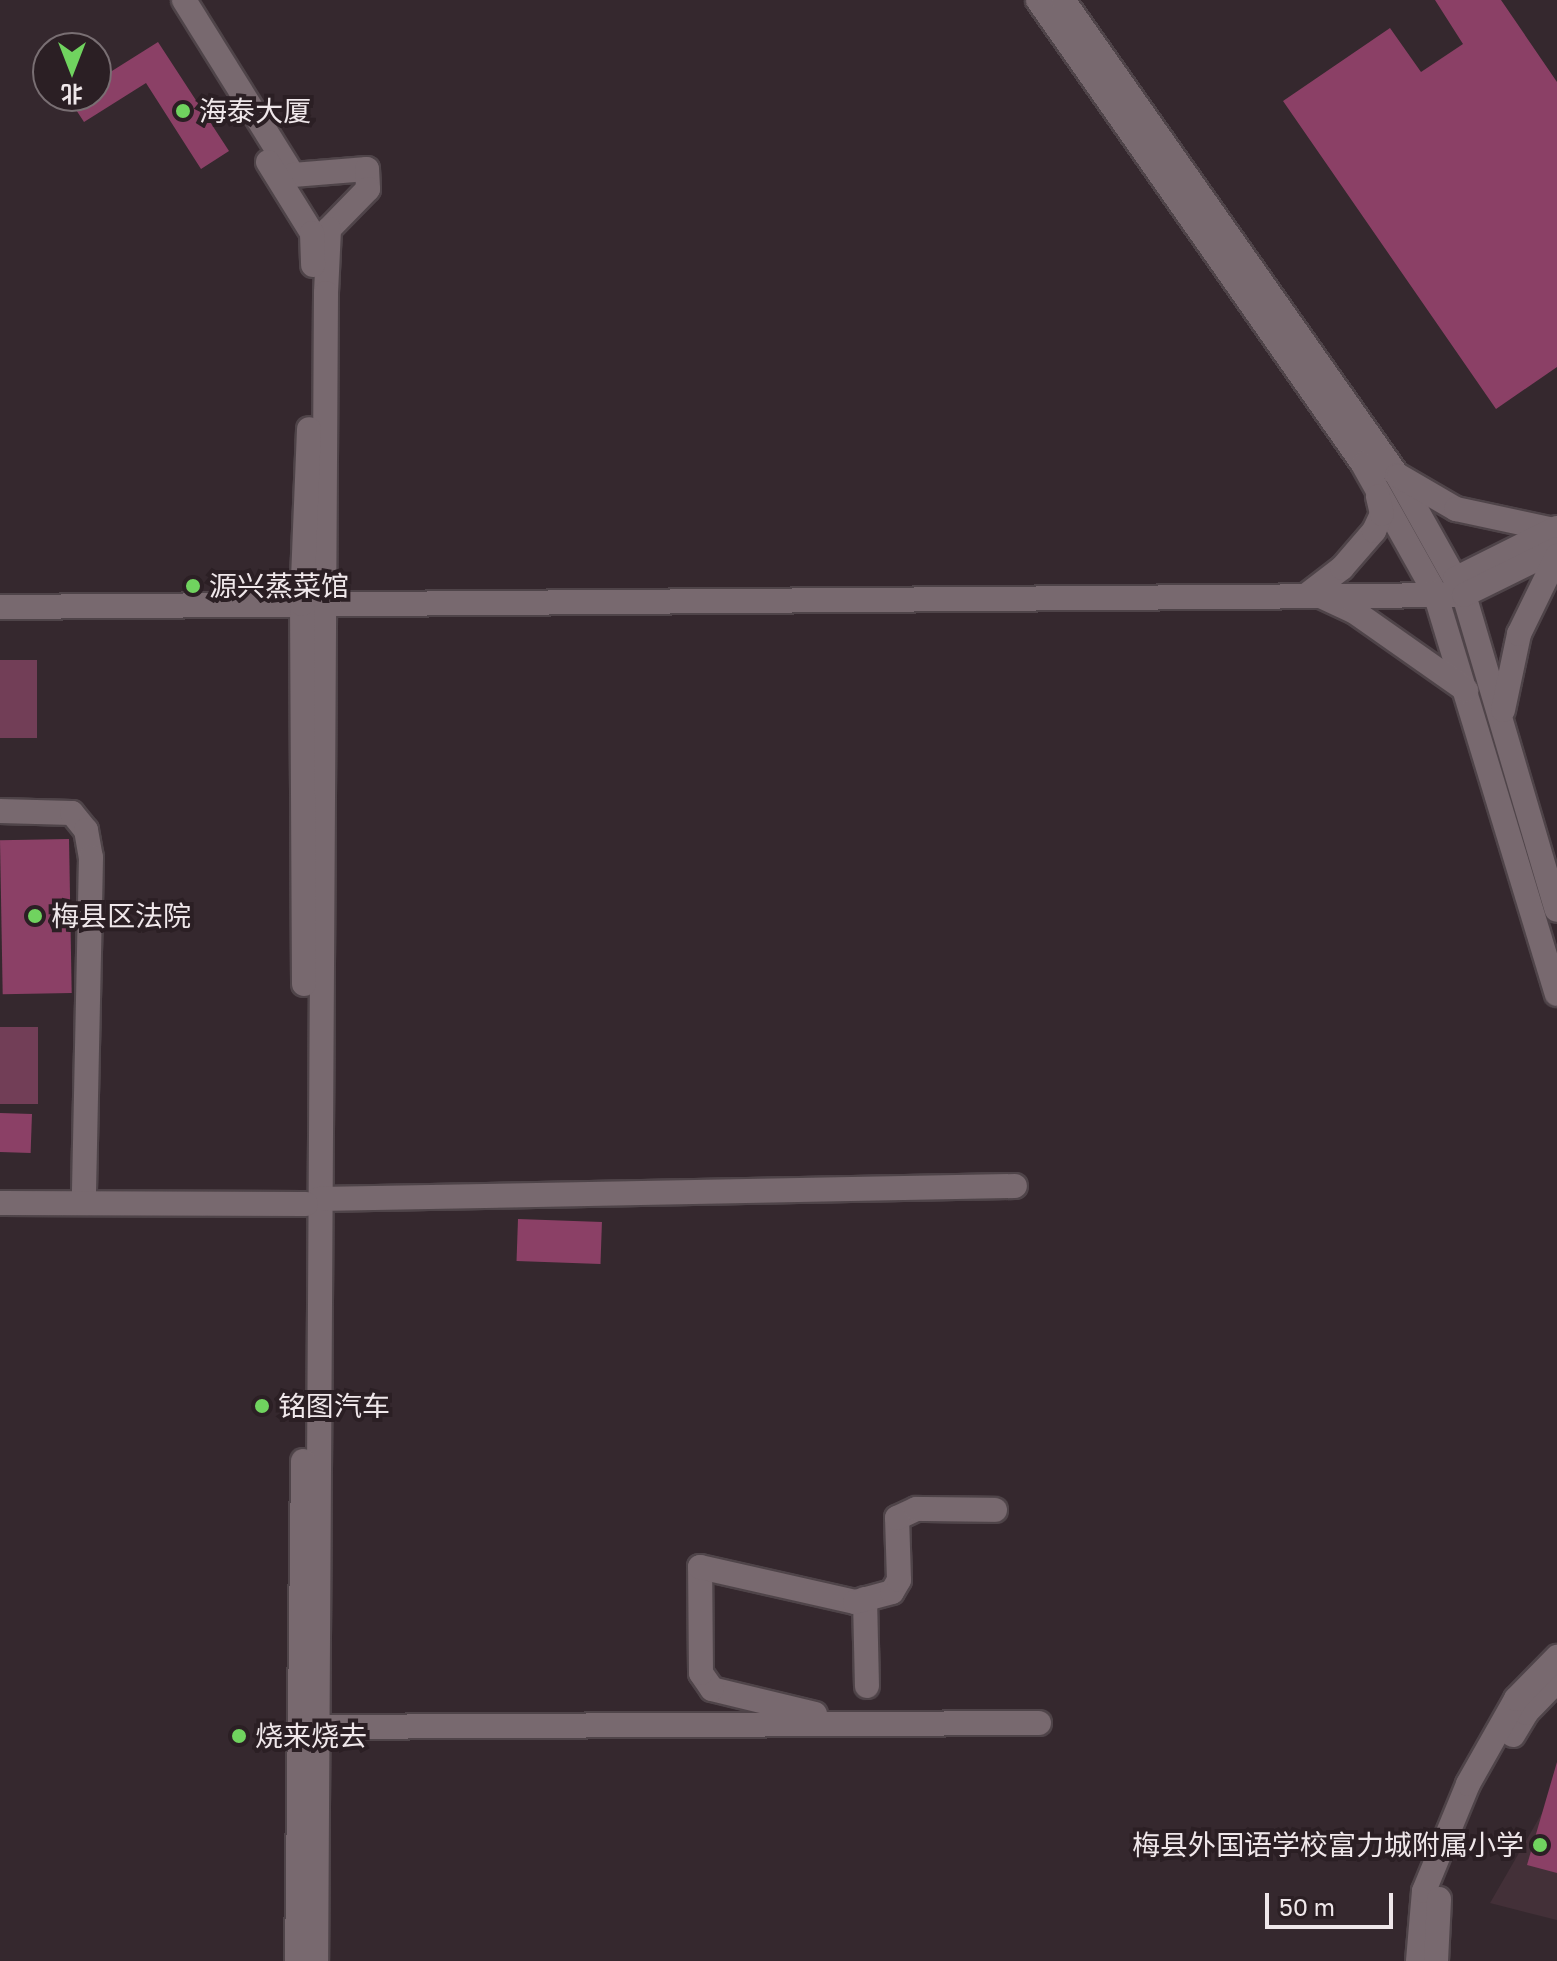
<!DOCTYPE html>
<meta charset="utf-8">
<style>
body{margin:0}
#map{position:relative;width:1557px;height:1961px;overflow:hidden;background:#35282e;font-family:"Golos Text","Noto Sans SC",sans-serif}
div>[style]{position:absolute}
[style*='--x']{left:calc(var(--x)*1px);top:calc(var(--y)*1px);width:calc(var(--w)*1px);rotate:calc(var(--a)*1deg)}
.built>*{inset:0;background:#433038}
.green>*{inset:0;background:#723e57;transform-origin:0 0}
.building>*{inset:0;background:#8b4066;transform-origin:0 0}
.roads{filter:drop-shadow(2px 0 #4f4449) drop-shadow(-2px 0 #4f4449) drop-shadow(0 2px #4f4449) drop-shadow(0 -2px #4f4449)}
.minor>*{height:24px;margin:-12px;padding:0 12px;transform-origin:12px;border-radius:12px;background:#78696f}
.dots>*{width:22px;height:22px;translate:-50% -50%;box-sizing:border-box;border:4px solid #2b1f24;border-radius:50%}
span{translate:-50% -50%;white-space:nowrap;text-align:center;line-height:1.15;-webkit-text-stroke:8px #2b1f24;paint-order:stroke}
.poi-label{font-size:28px;color:#efe7ea}
.left{translate:0 -50%;text-align:left}
.right{translate:-100% -50%;text-align:right}
.north{position:absolute;left:32px;top:32px;width:80px;height:80px;box-sizing:border-box;background:#2b1f24;border:2px solid #796f73;border-radius:50%;rotate:180deg;font-size:22px;font-weight:700;line-height:32px;text-align:center;color:#efe7ea}
.north::after{content:'';display:block;margin:auto;width:28px;height:36px;background:#70d35f;clip-path:polygon(50% 0,100% 100%,50% 72%,0 100%)}
.scale{position:absolute;left:1265px;top:1893px;width:128px;height:36px;box-sizing:border-box;border:4px solid #efe7ea;border-top:0;padding-left:10px;font-size:24px;line-height:28px;white-space:nowrap;color:#efe7ea;-webkit-text-stroke:6px #2b1f24;paint-order:stroke}
</style>
<div id="map">
<div class="built">
<div style="clip-path:polygon(1557px 1787px,1557px 1920px,1490px 1903px)"></div>
</div>
<div class="green">
<div style="left:0;top:660px;width:37px;height:78px"></div>
<div style="left:38px;top:1027px;width:77px;height:38px;rotate:90deg"></div>
</div>
<div class="building">
<div style="clip-path:polygon(1435px 0,1501px 0,1557px 82px,1557px 367px,1496px 409px,1283px 101px,1390px 28px,1421px 72px,1463px 44px)"></div>
<div style="clip-path:polygon(158px 42px,229px 151px,201px 169px,146px 83px,84px 122px,69px 99px,96px 96px,96px 81px)"></div>
<div style="left:69px;top:839px;width:154px;height:69px;rotate:89deg"></div>
<div style="left:0;top:1113px;width:32px;height:39px;rotate:2deg"></div>
<div style="left:518px;top:1219px;width:84px;height:42px;rotate:2deg"></div>
<div style="clip-path:polygon(1557px 1762px,1557px 1873px,1527px 1865px)"></div>
</div>
<div class="roads">
<div class="minor">
<div style="--x:184;--y:0;--w:206;--a:58.1"></div>
<div style="--x:293;--y:175;--w:74;--a:-4.6"></div>
<div style="--x:367;--y:169;--w:20;--a:87"></div>
<div style="--x:368;--y:189;--w:56;--a:134.3"></div>
<div style="--x:329;--y:229;--w:64;--a:92.7"></div>
<div style="--x:326;--y:293;--w:1668;--a:90.34"></div>
<div style="--x:1038;--y:0;--w:566;--a:54.99"></div>
<div style="--x:1363;--y:464;--w:148;--a:60.8"></div>
<div style="--x:1435;--y:593;--w:419;--a:73.1"></div>
<div style="--x:1063;--y:0;--w:581;--a:54.89"></div>
<div style="--x:1397;--y:475;--w:137;--a:60.8"></div>
<div style="--x:1464;--y:595;--w:328;--a:73.6"></div>
<div style="--x:268;--y:162;--w:84;--a:58.2"></div>
<div style="--x:312;--y:233;--w:32;--a:88"></div>
<div style="--x:1399;--y:476;--w:66;--a:30.1"></div>
<div style="--x:1456;--y:509;--w:100;--a:12.1"></div>
<div style="--x:1455;--y:579;--w:114;--a:-26.6"></div>
<div style="--x:1308;--y:594;--w:43;--a:-37.4"></div>
<div style="--x:1342;--y:568;--w:49;--a:-49.1"></div>
<div style="--x:1374;--y:531;--w:19;--a:-65"></div>
<div style="--x:1382;--y:514;--w:18;--a:-103"></div>
<div style="--x:1323;--y:597;--w:35;--a:25"></div>
<div style="--x:1355;--y:612;--w:136;--a:35.1"></div>
<div style="--x:0;--y:607;--w:1464;--a:-0.47"></div>
<div style="--x:1464;--y:595;--w:104;--a:-26.3"></div>
<div style="--x:1503;--y:710;--w:78;--a:-78.1"></div>
<div style="--x:1519;--y:634;--w:87;--a:-64"></div>
<div style="--x:0;--y:811;--w:72;--a:1.6"></div>
<div style="--x:72;--y:813;--w:22;--a:51"></div>
<div style="--x:86;--y:830;--w:27;--a:80"></div>
<div style="--x:91;--y:857;--w:346;--a:91.2"></div>
<div style="--x:304;--y:984;--w:380;--a:-90.3"></div>
<div style="--x:302;--y:604;--w:175;--a:-87.7"></div>
<div style="--x:319;--y:1199;--w:696;--a:-1.07"></div>
<div style="--x:0;--y:1203;--w:306;--a:0.2"></div>
<div style="--x:865;--y:1599;--w:87;--a:88.7"></div>
<div style="--x:815;--y:1714;--w:106;--a:-166.4"></div>
<div style="--x:712;--y:1689;--w:19;--a:-125"></div>
<div style="--x:701;--y:1673;--w:106;--a:-90.5"></div>
<div style="--x:700;--y:1567;--w:159;--a:12.7"></div>
<div style="--x:855;--y:1602;--w:38;--a:-15"></div>
<div style="--x:892;--y:1592;--w:14;--a:-60"></div>
<div style="--x:899;--y:1580;--w:62;--a:-91.8"></div>
<div style="--x:897;--y:1518;--w:21;--a:-25"></div>
<div style="--x:916;--y:1509;--w:79;--a:0.7"></div>
<div style="--x:319;--y:1727;--w:720;--a:-0.32"></div>
<div style="--x:1513;--y:1735;--w:26;--a:-59"></div>
<div style="--x:1526;--y:1713;--w:45;--a:-45.9"></div>
<div style="--x:297;--y:1961;--w:500;--a:-89.31"></div>
<div style="--x:1418;--y:1961;--w:70;--a:-85.1"></div>
<div style="--x:1424;--y:1891;--w:116;--a:-67.6"></div>
<div style="--x:1468;--y:1784;--w:98;--a:-60.5"></div>
<div style="--x:1516;--y:1699;--w:59;--a:-45.7"></div>
<div style="--x:1436;--y:1961;--w:62;--a:-87.2"></div>
</div>
</div>
<div class="dots">
<div style="left:183px;top:111px;background:#70d35f"></div>
<div style="left:193px;top:586px;background:#70d35f"></div>
<div style="left:35px;top:916px;background:#70d35f"></div>
<div style="left:262px;top:1406px;background:#70d35f"></div>
<div style="left:239px;top:1736px;background:#70d35f"></div>
<div style="left:1540px;top:1845px;background:#70d35f"></div>
</div>
<div class="poi-label">
<span class="left" style="left:199px;top:111px">海泰大厦</span>
<span class="left" style="left:209px;top:586px">源兴蒸菜馆</span>
<span class="left" style="left:51px;top:916px">梅县区法院</span>
<span class="left" style="left:278px;top:1406px">铭图汽车</span>
<span class="left" style="left:255px;top:1736px">烧来烧去</span>
<span class="right" style="left:1524px;top:1845px">梅县外国语学校富力城附属小学</span>
</div>
<div class="north">北</div>
<div class="scale">50 m</div>
</div>
